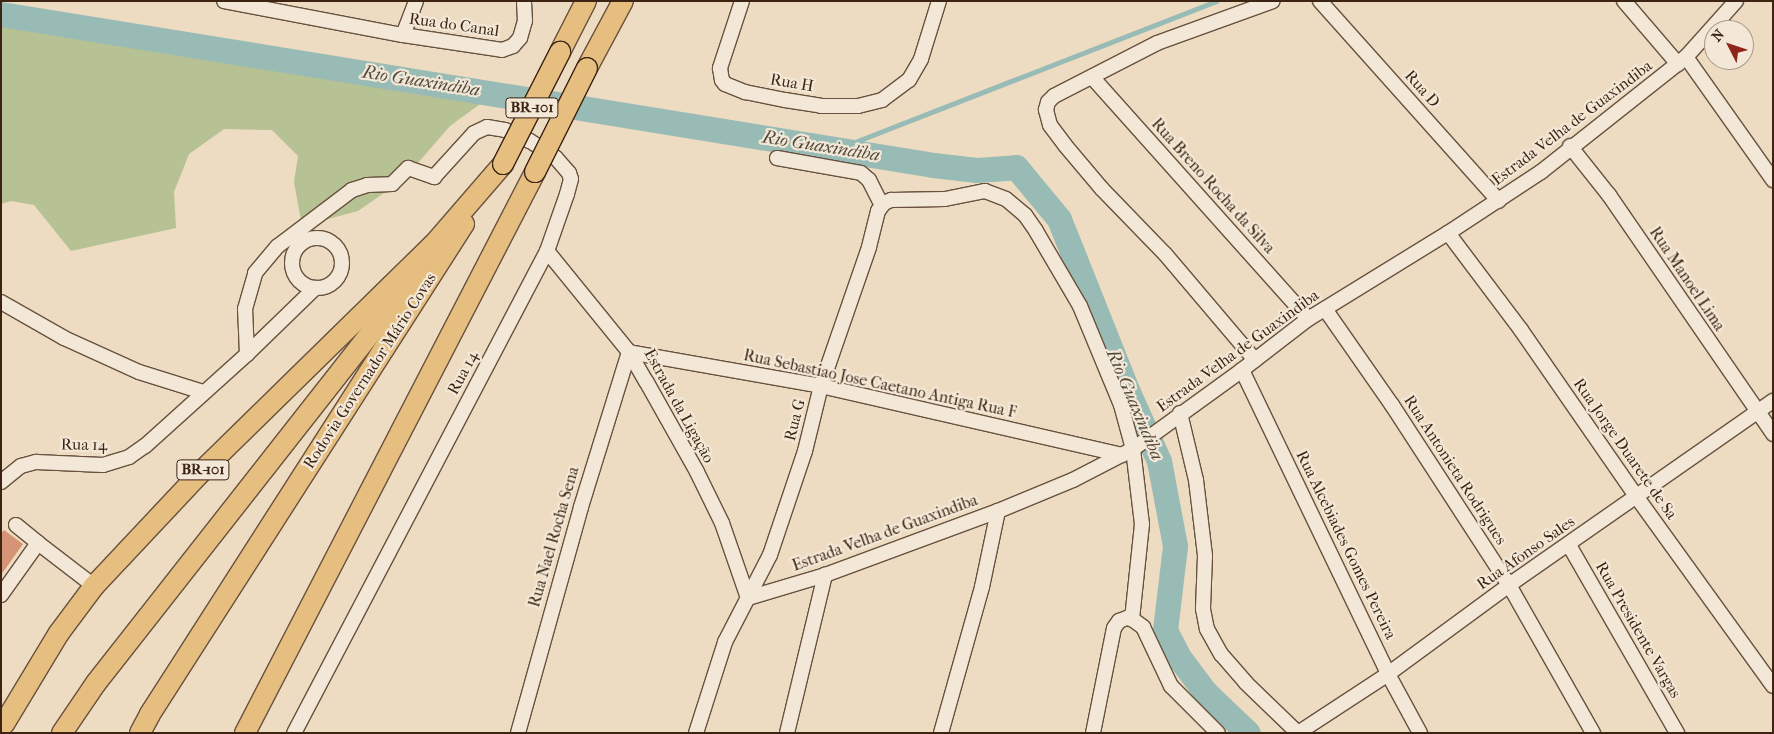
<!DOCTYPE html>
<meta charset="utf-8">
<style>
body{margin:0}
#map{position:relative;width:1774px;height:734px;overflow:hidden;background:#eddcc1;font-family:"IM FELL French Canon",serif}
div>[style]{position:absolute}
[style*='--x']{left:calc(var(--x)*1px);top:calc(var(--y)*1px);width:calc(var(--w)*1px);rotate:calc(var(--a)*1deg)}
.green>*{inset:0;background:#b6c194}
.stream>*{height:4.5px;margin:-2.25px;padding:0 2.25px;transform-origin:2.25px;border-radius:2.25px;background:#99bbb5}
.river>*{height:25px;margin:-12.5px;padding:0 12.5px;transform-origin:12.5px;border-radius:12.5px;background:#99bbb5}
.building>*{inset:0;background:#d59475}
.roads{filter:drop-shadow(1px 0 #68513e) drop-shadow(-1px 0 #68513e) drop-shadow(0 1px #68513e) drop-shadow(0 -1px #68513e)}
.minor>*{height:14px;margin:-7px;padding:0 7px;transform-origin:7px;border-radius:7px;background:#f3e8d7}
.minor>.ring{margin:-7px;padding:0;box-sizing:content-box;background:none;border:14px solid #f3e8d7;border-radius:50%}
.highway>*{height:20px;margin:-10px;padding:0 10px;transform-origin:10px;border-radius:10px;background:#e6be80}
.bridges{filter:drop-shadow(1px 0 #3c2312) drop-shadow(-1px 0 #3c2312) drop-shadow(0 1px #3c2312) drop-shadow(0 -1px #3c2312)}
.highway-bridge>*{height:20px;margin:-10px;padding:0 10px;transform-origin:10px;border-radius:10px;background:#e6be80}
span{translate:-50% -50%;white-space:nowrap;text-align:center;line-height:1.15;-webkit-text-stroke:4.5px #f3e8d7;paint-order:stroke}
.shield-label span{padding:1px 4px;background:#f3e8d7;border:1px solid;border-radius:4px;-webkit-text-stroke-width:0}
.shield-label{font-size:15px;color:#3c2312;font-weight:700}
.street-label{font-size:16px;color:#3c2312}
.water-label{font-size:18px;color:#53493b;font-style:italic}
.frame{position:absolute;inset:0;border:2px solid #3c2312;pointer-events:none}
.north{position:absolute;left:1704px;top:20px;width:50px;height:50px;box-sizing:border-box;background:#f3e8d7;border:1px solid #a98;border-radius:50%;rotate:311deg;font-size:14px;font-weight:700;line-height:20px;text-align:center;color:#3c2312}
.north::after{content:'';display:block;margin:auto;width:18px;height:22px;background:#8f2418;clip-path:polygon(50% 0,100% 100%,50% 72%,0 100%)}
</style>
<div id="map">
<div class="green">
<div style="clip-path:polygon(1px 14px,457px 88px,487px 99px,450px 126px,404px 179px,358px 211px,302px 226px,294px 182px,298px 156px,272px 130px,224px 129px,189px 154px,174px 192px,176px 228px,71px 251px,34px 205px,11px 201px,1px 204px)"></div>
</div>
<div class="stream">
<div style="--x:837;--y:149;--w:407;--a:-21.3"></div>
</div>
<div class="river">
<div style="--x:1;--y:14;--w:944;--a:9.2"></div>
<div style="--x:933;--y:165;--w:44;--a:6.5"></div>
<div style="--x:977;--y:170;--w:39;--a:-4"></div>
<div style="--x:1016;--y:167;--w:67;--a:50.4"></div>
<div style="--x:1059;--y:219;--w:186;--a:68.3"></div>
<div style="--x:1128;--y:392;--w:76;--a:65.8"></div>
<div style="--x:1159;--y:461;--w:86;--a:79.3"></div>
<div style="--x:1175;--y:546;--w:85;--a:96.8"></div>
<div style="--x:1165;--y:630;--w:29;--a:63"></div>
<div style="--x:1178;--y:656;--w:45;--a:53.1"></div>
<div style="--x:1205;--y:692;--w:59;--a:43.6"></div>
</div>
<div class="building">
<div style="clip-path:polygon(4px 530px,23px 544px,1px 575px,1px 534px)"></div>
</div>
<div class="roads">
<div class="minor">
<div style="--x:224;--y:1;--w:182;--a:10.8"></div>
<div style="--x:403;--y:35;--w:100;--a:8.6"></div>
<div style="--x:502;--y:50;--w:12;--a:-20"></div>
<div style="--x:513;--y:46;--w:11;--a:-49"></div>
<div style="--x:520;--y:38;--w:18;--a:-74"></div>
<div style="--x:525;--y:21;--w:20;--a:-93"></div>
<div style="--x:742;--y:1;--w:71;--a:108.2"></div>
<div style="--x:720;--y:68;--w:12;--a:81"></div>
<div style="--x:722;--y:80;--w:5;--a:53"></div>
<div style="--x:725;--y:84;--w:22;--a:22"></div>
<div style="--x:745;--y:92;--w:41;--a:11.3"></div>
<div style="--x:785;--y:100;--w:36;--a:9"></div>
<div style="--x:821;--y:106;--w:37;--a:0"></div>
<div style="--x:858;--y:106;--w:25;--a:-14"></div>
<div style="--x:882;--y:100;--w:34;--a:-37"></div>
<div style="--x:909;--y:80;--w:24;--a:-60"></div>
<div style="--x:921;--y:59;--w:61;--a:-72.8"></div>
<div style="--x:1320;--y:1;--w:268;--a:48.2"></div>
<div style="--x:1624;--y:1;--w:83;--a:49.4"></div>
<div style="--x:403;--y:35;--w:36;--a:-69"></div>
<div style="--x:1686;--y:57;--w:151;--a:54.7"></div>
<div style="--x:1092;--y:77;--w:324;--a:48.2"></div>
<div style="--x:1570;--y:146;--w:63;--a:51.5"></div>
<div style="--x:1609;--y:195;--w:290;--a:55.5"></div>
<div style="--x:777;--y:158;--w:85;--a:10.1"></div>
<div style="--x:861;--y:173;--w:11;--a:41"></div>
<div style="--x:869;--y:180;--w:28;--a:63"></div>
<div style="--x:1448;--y:233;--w:121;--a:53"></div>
<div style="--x:1521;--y:330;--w:202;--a:55.3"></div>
<div style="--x:1636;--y:496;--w:234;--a:54.2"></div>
<div class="ring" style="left:292px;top:238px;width:36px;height:36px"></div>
<div style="--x:547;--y:251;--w:130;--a:50.9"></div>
<div style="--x:629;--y:352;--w:34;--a:60"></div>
<div style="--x:646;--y:381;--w:104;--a:60.7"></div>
<div style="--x:697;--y:472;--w:57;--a:63.9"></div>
<div style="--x:722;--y:523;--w:79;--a:70.9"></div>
<div style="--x:1;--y:302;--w:73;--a:29.7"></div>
<div style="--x:64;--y:338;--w:82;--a:24.4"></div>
<div style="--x:139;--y:372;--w:67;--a:17.4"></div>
<div style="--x:1325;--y:309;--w:117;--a:55.1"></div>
<div style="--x:1392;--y:405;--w:215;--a:57"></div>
<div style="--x:1509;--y:585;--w:170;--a:60.4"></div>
<div style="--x:629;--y:352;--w:195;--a:10"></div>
<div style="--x:821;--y:386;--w:309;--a:12.9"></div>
<div style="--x:247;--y:354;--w:45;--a:-92.5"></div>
<div style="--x:245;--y:309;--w:37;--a:-74"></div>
<div style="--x:255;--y:273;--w:35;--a:-50"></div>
<div style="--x:278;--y:246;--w:93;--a:-37.1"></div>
<div style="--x:352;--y:190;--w:16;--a:-18"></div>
<div style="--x:367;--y:185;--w:25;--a:-2"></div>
<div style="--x:392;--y:184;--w:23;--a:-45"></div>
<div style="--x:408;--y:168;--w:28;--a:19"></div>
<div style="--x:434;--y:177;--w:59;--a:-47.7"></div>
<div style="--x:474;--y:133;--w:14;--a:-25"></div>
<div style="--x:487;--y:127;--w:18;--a:9"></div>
<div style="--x:505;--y:130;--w:27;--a:24"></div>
<div style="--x:530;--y:141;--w:31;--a:33"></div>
<div style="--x:556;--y:158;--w:20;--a:49"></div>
<div style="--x:569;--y:173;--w:6;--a:72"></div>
<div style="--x:571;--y:179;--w:16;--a:105"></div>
<div style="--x:567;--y:194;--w:60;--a:109.3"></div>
<div style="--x:547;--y:251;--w:544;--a:117.69"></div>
<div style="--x:1255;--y:360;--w:139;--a:-130.3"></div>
<div style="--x:1165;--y:254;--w:91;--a:-134.1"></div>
<div style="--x:1102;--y:189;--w:57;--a:-130.1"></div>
<div style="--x:1065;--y:145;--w:25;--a:-127"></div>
<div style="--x:1050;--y:125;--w:16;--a:-105"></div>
<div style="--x:1046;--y:110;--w:8;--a:-76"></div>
<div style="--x:1048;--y:102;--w:8;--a:-45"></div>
<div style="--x:1054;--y:96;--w:116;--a:-27.2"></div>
<div style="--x:1157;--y:43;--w:123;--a:-19.9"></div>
<div style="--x:1242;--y:370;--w:337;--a:64.3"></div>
<div style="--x:1388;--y:674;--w:67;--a:61.5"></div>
<div style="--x:1180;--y:413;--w:69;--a:76.6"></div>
<div style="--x:1196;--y:480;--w:77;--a:83.2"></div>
<div style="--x:1205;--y:556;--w:53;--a:92.2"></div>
<div style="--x:1203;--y:609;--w:20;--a:79"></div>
<div style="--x:1207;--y:629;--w:29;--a:61"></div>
<div style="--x:1221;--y:654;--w:38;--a:49"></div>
<div style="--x:1246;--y:683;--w:72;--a:43.9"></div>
<div style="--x:1298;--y:733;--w:108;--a:-33.2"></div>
<div style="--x:1388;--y:674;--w:150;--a:-36.3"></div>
<div style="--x:1509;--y:585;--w:322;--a:-34.9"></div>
<div style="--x:1;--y:482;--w:26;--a:-39"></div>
<div style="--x:21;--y:466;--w:16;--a:-15"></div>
<div style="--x:36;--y:462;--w:67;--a:2.6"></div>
<div style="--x:103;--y:465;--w:27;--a:-17"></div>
<div style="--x:129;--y:457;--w:19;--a:-35"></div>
<div style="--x:145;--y:446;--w:137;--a:-42"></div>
<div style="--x:247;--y:354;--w:95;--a:-44.1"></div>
<div style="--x:16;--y:525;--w:28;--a:39"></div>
<div style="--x:1569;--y:545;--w:217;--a:60.1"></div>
<div style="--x:1;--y:595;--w:64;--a:-54.6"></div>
<div style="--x:38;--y:543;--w:71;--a:37.5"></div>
<div style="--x:748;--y:598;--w:80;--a:-16.6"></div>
<div style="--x:825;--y:575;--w:184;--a:-20.3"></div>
<div style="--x:998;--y:511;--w:81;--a:-22.5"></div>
<div style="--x:1073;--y:480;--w:68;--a:-27.3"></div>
<div style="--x:1133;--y:449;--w:135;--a:-35.9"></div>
<div style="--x:1242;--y:370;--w:83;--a:-37.7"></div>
<div style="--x:1308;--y:319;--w:164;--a:-31.6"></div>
<div style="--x:1448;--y:233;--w:111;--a:-33.3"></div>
<div style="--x:1541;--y:172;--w:185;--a:-38.4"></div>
<div style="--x:1686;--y:57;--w:75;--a:-48.2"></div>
<div style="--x:518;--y:733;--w:235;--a:-74.4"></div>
<div style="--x:581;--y:507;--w:162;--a:-72.8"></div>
<div style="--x:696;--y:733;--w:96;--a:-72.3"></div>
<div style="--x:725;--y:642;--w:98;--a:-62.7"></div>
<div style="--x:770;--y:555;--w:110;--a:-71.4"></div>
<div style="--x:805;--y:451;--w:67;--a:-76.2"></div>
<div style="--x:821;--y:386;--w:147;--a:-70.9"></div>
<div style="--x:869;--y:247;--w:37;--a:-76"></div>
<div style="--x:878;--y:211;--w:10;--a:-53"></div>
<div style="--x:884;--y:203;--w:8;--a:-23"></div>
<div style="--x:891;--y:200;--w:54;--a:-1.1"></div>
<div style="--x:945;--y:199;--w:41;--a:-11.3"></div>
<div style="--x:985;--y:191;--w:22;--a:21"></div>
<div style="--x:1006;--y:199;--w:25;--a:40"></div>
<div style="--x:1025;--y:215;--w:19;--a:55"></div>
<div style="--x:1036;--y:231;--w:87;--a:59.6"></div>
<div style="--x:1080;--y:306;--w:107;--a:67.5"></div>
<div style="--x:1121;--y:405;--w:46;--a:74.7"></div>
<div style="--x:1133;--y:449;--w:76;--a:83.2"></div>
<div style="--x:1142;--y:524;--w:96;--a:96"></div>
<div style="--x:787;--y:733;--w:163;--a:-76.5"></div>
<div style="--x:941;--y:733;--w:152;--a:-74.3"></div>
<div style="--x:982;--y:587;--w:78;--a:-78.1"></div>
<div style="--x:1093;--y:733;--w:107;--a:-78.7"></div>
<div style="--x:1114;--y:628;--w:9;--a:-54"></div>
<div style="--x:1119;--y:621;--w:9;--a:-21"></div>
<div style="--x:1127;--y:618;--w:5;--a:11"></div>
<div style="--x:1132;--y:619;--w:14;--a:36"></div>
<div style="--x:1143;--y:627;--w:65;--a:64.6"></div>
<div style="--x:1171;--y:686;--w:66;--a:45"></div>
</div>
<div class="highway">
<div style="--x:560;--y:52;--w:57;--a:-63"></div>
<div style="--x:587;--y:68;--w:76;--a:-61.8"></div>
<div style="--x:4;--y:724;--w:106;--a:-58.9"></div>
<div style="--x:59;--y:633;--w:59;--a:-53.3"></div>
<div style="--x:94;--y:586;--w:159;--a:-46.8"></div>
<div style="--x:203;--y:470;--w:323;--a:-44.4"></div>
<div style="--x:434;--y:244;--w:106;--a:-49.2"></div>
<div style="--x:62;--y:733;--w:60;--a:-55.8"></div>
<div style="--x:96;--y:683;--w:520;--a:-51.87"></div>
<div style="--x:140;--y:733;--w:21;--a:-62"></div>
<div style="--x:150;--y:714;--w:582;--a:-57.35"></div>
<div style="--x:245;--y:733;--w:632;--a:-62.66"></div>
</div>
</div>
<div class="bridges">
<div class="highway-bridge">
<div style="--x:503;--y:164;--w:126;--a:-63"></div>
<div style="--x:535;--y:172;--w:116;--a:-63.4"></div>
</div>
</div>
<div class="shield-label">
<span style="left:532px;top:108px">BR-101</span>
<span style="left:203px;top:470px">BR-101</span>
</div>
<div class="street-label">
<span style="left:454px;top:25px;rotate:8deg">Rua do Canal</span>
<span style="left:792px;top:83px;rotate:10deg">Rua H</span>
<span style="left:1422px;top:89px;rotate:48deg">Rua D</span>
<span style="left:1572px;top:123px;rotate:-37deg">Estrada Velha de Guaxindiba</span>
<span style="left:1213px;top:186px;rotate:48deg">Rua Breno Rocha da Silva</span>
<span style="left:1687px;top:279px;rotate:56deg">Rua Manoel Lima</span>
<span style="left:1238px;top:351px;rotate:-36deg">Estrada Velha de Guaxindiba</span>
<span style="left:370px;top:371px;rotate:-57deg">Rodovia Governador Mário Covas</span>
<span style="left:463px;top:373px;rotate:-62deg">Rua 14</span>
<span style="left:880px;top:384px;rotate:12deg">Rua Sebastiao Jose Caetano Antiga Rua F</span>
<span style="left:679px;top:406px;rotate:61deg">Estrada da Ligação</span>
<span style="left:795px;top:420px;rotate:-76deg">Rua G</span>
<span style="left:84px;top:445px;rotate:1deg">Rua 14</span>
<span style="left:1625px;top:449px;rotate:55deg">Rua Jorge Duarete de Sa</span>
<span style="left:1455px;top:470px;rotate:57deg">Rua Antonieta Rodrigues</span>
<span style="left:885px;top:533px;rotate:-20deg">Estrada Velha de Guaxindiba</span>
<span style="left:554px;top:537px;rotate:-74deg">Rua Nael Rocha Sena</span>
<span style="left:1346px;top:545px;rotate:64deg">Rua Alcebiades Gomes Pereira</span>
<span style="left:1526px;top:553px;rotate:-35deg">Rua Afonso Sales</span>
<span style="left:1638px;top:630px;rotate:60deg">Rua Presidente Vargas</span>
</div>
<div class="water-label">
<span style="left:421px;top:82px;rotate:9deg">Rio Guaxindiba</span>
<span style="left:821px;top:147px;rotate:9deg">Rio Guaxindiba</span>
<span style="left:1134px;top:405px;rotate:67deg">Rio Guaxindiba</span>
</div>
<div class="frame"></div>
<div class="north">N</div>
</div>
